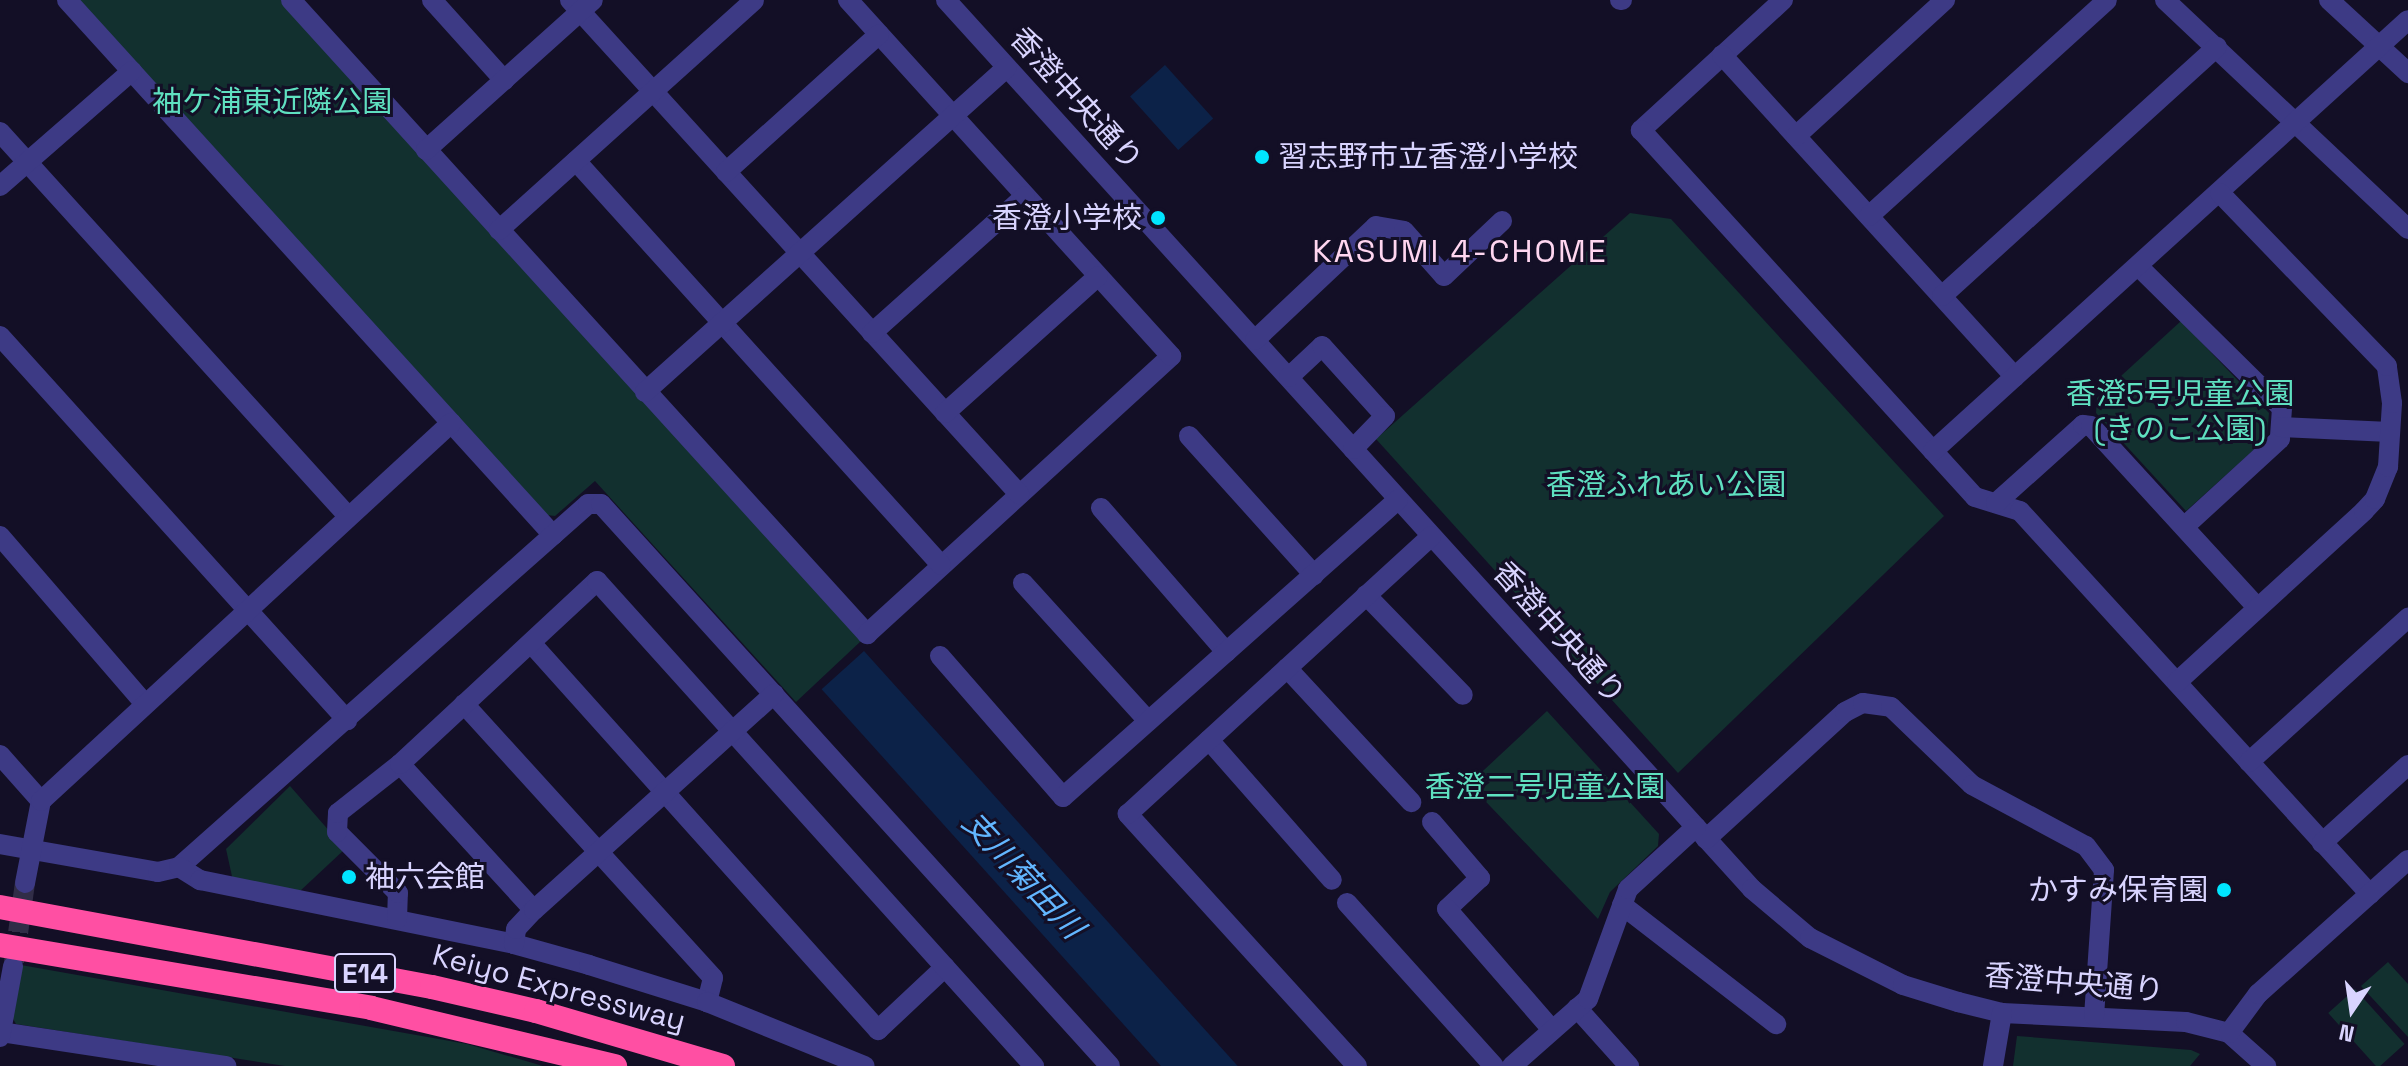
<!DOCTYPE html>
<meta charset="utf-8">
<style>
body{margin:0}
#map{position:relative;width:2408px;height:1066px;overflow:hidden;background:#130f26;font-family:"Space Grotesk","Noto Sans JP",sans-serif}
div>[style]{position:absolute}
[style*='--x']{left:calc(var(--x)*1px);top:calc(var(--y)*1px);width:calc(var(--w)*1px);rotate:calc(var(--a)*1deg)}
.green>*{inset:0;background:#12302f;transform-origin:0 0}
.water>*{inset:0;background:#0c2248;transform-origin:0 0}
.minor-tunnel>*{height:20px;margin-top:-10px;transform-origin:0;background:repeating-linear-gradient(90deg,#312d47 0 20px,transparent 0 30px)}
.minor>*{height:20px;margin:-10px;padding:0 10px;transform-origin:10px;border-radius:10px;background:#3d3a85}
.highway>*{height:24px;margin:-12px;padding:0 12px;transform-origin:12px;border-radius:12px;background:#ff4fa3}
.dots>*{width:22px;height:22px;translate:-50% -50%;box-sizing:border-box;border:4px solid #130f26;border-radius:50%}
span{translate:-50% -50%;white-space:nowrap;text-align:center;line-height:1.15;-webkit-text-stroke:6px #130f26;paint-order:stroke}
.shield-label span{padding:2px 6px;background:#130f26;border:2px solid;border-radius:6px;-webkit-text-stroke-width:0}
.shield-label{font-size:28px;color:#d9d4ff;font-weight:700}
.street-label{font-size:30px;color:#d9d4ff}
.park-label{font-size:30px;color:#5fe0c0}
.poi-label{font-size:30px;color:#d9d4ff}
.left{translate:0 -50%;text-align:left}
.right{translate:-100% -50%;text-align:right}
.neighbourhood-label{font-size:32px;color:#ffd6f0;letter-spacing:2px}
.water-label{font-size:32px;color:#62b6ff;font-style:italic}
.north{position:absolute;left:2312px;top:970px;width:80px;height:80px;-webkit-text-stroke:6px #130f26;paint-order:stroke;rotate:193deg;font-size:22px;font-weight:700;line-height:32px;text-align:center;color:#d9d4ff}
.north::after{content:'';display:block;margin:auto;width:28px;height:36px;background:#d9d4ff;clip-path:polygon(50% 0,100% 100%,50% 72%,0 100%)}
</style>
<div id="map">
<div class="green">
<div style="clip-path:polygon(79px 0,281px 0,861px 641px,796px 702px,595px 481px,555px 516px,547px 515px)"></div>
<div style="clip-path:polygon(1630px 213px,1671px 219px,1944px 516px,1678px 773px,1376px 439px)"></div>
<div style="clip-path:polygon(2181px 321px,2269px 413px,2267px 438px,2186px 511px,2096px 413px,2097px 398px)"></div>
<div style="clip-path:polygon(1547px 711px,1659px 834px,1658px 846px,1610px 892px,1598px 919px,1469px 784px)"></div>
<div style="clip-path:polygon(290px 786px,345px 849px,299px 892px,233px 881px,226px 849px)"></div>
<div style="clip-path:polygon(2388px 962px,2408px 984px,2408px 1037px,2361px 986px)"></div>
<div style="clip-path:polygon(21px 965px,467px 1044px,543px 1066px,285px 1066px,16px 1024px,12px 1017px)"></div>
<div style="left:2355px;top:989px;width:74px;height:36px;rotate:48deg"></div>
<div style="clip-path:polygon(2017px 1036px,2191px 1050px,2200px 1054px,2190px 1066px,2013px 1066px)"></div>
</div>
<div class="water">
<div style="left:1165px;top:65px;width:72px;height:47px;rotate:48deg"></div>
<div style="left:864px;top:651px;width:560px;height:57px;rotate:48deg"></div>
</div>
<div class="minor-tunnel">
<div style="--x:14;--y:962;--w:80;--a:-82.1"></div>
</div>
<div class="minor">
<div style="--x:67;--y:0;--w:723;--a:47.75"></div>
<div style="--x:291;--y:0;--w:857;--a:47.74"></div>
<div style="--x:867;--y:634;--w:412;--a:-42.4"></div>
<div style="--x:1171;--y:356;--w:481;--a:-132.2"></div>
<div style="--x:432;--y:0;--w:108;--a:48"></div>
<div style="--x:570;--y:0;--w:668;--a:47.73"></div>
<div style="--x:946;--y:0;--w:1200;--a:47.8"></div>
<div style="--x:1752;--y:889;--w:76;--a:40.2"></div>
<div style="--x:1810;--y:938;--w:104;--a:26.8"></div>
<div style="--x:1903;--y:985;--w:58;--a:17.2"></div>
<div style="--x:1958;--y:1002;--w:45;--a:14"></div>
<div style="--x:2002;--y:1013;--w:184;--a:2.8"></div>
<div style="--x:2186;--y:1022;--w:44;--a:14.3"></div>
<div style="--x:2229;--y:1033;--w:50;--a:41.7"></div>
<div style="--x:1620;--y:0;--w:2;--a:0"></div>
<div style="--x:1783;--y:0;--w:193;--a:137.5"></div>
<div style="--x:1641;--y:130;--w:496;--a:47.7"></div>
<div style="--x:1975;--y:497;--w:47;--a:17.3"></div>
<div style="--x:2020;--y:511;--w:519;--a:47.58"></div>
<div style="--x:2165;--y:0;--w:334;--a:43.3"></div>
<div style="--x:2329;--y:0;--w:108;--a:42.7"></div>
<div style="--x:1722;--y:55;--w:435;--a:47.7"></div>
<div style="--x:0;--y:132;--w:518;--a:47.82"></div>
<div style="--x:1796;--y:136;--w:202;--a:-42.4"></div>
<div style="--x:426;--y:150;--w:224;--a:-41.9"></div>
<div style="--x:576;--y:161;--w:544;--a:47.9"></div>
<div style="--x:726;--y:172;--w:206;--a:-42"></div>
<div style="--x:0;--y:186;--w:175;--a:-41.1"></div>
<div style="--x:1869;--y:216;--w:321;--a:-42.2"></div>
<div style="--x:499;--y:230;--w:343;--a:-42"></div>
<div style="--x:2138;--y:266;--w:202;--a:44.6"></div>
<div style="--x:2282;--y:408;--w:31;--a:94"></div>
<div style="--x:2280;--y:439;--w:129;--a:137.5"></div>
<div style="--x:1942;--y:296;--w:371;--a:-42.2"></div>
<div style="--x:872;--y:333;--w:205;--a:-41.8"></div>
<div style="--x:0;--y:336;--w:518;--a:47.9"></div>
<div style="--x:1255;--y:340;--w:166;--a:-43.3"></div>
<div style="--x:1376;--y:226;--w:28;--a:10"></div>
<div style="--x:1404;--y:231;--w:60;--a:48.4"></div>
<div style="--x:1444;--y:276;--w:80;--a:-43.5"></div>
<div style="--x:1289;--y:377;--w:45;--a:-43.2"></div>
<div style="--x:1322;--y:346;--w:94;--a:48"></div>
<div style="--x:1385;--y:416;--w:46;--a:134.1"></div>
<div style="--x:645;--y:392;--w:486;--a:-41.9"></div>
<div style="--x:945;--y:413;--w:205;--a:-41.8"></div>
<div style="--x:2281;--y:427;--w:109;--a:2.6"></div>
<div style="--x:1189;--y:436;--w:187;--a:48"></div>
<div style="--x:1933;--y:451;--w:641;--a:-42.22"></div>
<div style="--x:1996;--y:503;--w:117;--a:-41.9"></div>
<div style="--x:2083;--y:425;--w:8;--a:7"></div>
<div style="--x:2091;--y:426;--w:246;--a:47.5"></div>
<div style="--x:1101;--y:508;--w:191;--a:49"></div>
<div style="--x:0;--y:536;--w:222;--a:49.2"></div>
<div style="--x:1023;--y:583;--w:186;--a:47.8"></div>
<div style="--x:1366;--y:595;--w:139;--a:45.9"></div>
<div style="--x:531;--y:643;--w:520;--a:48.12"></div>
<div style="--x:878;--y:1030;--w:92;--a:-43.2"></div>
<div style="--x:940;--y:656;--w:187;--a:48.9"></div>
<div style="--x:1063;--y:797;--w:448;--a:-41.6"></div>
<div style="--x:1287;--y:668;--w:183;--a:47.2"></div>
<div style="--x:2177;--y:682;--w:253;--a:-42.4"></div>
<div style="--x:2364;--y:511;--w:16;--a:-47"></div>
<div style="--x:2375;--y:499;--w:35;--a:-68"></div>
<div style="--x:2388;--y:467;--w:64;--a:-86.4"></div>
<div style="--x:2392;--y:403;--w:37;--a:-98"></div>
<div style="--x:2387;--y:366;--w:240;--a:-134"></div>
<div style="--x:464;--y:704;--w:370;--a:47.7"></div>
<div style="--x:713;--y:978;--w:25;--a:104"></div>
<div style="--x:1209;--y:740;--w:186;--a:48.7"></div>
<div style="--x:0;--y:755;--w:62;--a:48.3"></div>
<div style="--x:2249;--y:762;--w:215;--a:-42.2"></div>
<div style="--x:400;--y:764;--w:198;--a:47.5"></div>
<div style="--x:1432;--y:822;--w:74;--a:49.4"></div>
<div style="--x:1480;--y:878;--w:45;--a:136.8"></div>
<div style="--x:1447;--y:909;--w:160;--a:49"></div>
<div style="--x:1706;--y:839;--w:188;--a:-42.4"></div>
<div style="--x:1845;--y:712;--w:20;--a:-27"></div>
<div style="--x:1863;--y:703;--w:28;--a:8"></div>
<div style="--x:1891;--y:707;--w:112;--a:43.9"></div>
<div style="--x:1972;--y:785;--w:129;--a:28.2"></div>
<div style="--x:2086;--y:846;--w:30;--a:53"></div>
<div style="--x:2104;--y:870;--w:146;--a:93.9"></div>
<div style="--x:2322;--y:843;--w:116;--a:-42.2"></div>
<div style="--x:0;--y:844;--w:160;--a:10"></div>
<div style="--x:158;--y:872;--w:22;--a:-13"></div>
<div style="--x:179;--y:867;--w:547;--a:-41.59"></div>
<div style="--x:588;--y:504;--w:13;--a:0"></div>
<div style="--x:601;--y:504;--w:758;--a:47.83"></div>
<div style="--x:179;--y:867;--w:25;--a:32"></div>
<div style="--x:200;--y:880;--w:320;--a:11.5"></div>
<div style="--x:514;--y:944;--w:78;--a:15.6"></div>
<div style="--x:589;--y:965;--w:124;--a:17.4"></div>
<div style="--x:707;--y:1002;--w:170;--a:22.1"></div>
<div style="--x:25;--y:883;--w:84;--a:-79"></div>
<div style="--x:41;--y:801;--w:558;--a:-42.67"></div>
<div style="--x:1347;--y:903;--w:219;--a:48"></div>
<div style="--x:1622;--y:905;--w:195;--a:37.7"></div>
<div style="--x:397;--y:919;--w:26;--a:-88"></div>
<div style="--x:398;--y:893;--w:86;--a:-135"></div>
<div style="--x:337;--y:832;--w:19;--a:-87"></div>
<div style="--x:338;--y:813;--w:79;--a:-38.3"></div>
<div style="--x:400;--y:764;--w:269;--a:-42.9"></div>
<div style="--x:597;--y:581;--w:653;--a:47.98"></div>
<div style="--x:514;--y:944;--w:15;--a:-82"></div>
<div style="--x:516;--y:929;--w:26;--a:-47"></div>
<div style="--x:534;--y:910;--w:323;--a:-42"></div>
<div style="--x:1577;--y:1008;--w:78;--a:48.1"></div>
<div style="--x:0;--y:1032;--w:229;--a:8.6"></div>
<div style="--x:2229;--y:1033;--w:49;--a:-53.4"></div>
<div style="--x:2258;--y:994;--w:201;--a:-41.8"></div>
<div style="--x:0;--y:1037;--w:72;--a:-79.6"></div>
<div style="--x:1357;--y:1066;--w:341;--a:-132.3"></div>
<div style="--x:1128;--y:814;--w:411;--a:-42.5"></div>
<div style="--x:1512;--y:1066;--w:101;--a:-41.4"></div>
<div style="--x:1588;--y:999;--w:117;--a:-70"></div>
<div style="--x:1628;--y:889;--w:92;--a:-42.4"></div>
<div style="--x:1993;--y:1066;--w:54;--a:-80.4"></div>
</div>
<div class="highway">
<div style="--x:0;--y:907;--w:439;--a:10.5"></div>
<div style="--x:432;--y:987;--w:107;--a:13"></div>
<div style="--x:536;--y:1011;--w:195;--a:16.4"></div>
<div style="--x:0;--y:945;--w:376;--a:9.6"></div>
<div style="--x:371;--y:1008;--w:251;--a:13.4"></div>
</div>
<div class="dots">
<div style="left:1262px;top:157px;background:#00e5ff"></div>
<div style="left:1158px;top:218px;background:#00e5ff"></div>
<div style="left:349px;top:877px;background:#00e5ff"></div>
<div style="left:2224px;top:890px;background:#00e5ff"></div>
</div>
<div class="shield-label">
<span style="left:365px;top:973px">E14</span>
</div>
<div class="street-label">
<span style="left:1076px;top:99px;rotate:48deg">香澄中央通り</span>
<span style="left:1559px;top:633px;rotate:48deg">香澄中央通り</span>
<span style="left:2074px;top:983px;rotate:5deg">香澄中央通り</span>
<span style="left:559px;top:988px;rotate:15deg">Keiyo Expressway</span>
</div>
<div class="park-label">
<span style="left:272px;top:102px">袖ケ浦東近隣公園</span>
<span style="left:2180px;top:411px">香澄5号児童公園<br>(きのこ公園)</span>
<span style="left:1666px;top:485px">香澄ふれあい公園</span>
<span style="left:1545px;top:787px">香澄二号児童公園</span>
</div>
<div class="poi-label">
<span class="left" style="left:1278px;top:157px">習志野市立香澄小学校</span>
<span class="right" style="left:1142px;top:218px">香澄小学校</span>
<span class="left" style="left:365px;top:877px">袖六会館</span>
<span class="right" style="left:2208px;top:890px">かすみ保育園</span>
</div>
<div class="neighbourhood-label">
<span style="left:1460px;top:251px">KASUMI 4-CHOME</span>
</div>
<div class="water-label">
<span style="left:1023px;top:875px;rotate:47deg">支川菊田川</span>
</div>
<div class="north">N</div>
</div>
